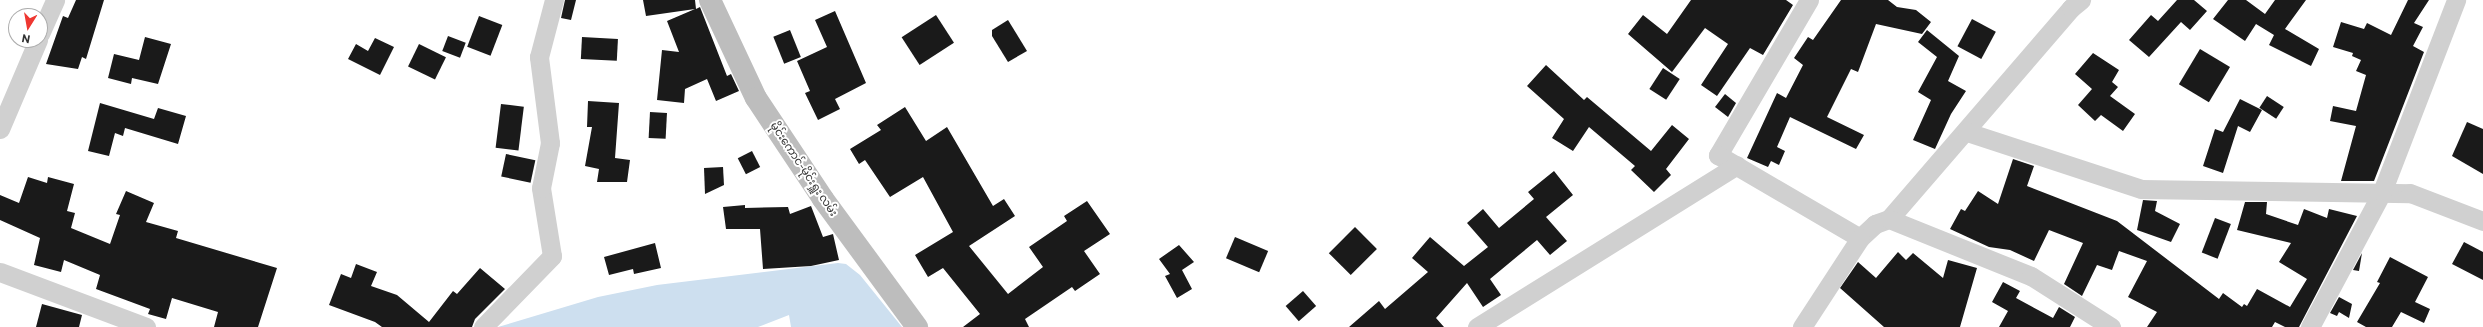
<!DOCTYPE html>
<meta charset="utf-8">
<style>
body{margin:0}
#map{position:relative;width:2483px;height:327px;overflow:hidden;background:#fff;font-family:Commissioner,"Noto Sans Myanmar",sans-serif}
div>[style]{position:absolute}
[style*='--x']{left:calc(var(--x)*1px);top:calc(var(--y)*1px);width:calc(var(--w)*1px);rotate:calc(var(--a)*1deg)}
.water>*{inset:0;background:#cddfef}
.building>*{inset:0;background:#1a1a1a;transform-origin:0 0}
.minor>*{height:19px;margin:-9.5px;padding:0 9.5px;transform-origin:9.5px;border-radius:9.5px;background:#d0d0d0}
.secondary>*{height:22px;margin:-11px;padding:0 11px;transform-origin:11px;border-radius:11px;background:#bdbdbd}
span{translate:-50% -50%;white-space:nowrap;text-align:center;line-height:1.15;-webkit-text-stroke:4px #fff;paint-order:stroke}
.street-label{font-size:11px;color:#333}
.north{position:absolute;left:8px;top:8px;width:40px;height:40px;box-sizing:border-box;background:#fff;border:1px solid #adadad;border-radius:50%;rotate:191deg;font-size:11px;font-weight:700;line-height:16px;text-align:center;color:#333}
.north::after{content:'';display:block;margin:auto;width:14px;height:18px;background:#ee3731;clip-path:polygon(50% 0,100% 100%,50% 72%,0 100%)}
</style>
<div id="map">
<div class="water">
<div style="clip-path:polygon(838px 263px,846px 264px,860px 275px,902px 327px,791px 327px,789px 315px,758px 327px,498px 327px,598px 297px,657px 285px)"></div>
</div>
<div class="building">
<div style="clip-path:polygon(76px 0,104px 0,86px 59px,82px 57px,78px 69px,46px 64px,63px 16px,68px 18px)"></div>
<div style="clip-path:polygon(565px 0,576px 0,571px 20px,561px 18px)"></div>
<div style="clip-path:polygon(643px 0,695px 0,696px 9px,700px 7px,727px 76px,731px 74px,739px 91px,716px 101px,707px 79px,685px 89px,684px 103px,657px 100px,662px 50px,679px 52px,667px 21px,695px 9px,646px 16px)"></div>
<div style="clip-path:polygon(1691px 0,1786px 0,1793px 5px,1763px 55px,1750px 48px,1717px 96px,1701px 85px,1728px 44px,1705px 28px,1672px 72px,1628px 34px,1643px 15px,1667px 34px)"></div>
<div style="clip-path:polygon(1841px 0,1888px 0,1897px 7px,1916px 10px,1931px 22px,1922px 34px,1876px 24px,1858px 72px,1851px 69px,1827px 117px,1864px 135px,1856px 149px,1790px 117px,1777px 147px,1785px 151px,1779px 165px,1771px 161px,1768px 167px,1747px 158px,1777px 93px,1786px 98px,1803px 65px,1794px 58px,1808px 37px,1813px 40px)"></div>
<div style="clip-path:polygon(2177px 0,2194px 0,2207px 11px,2190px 30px,2181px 22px,2149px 57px,2129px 40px,2151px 15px,2158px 21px)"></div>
<div style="clip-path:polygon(2228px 0,2246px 0,2265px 14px,2275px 0,2306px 0,2285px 29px,2319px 49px,2311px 66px,2269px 45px,2274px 35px,2256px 24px,2245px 41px,2213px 19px)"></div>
<div style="clip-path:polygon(2408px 0,2429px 0,2414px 23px,2423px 27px,2413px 46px,2424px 52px,2374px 181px,2341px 181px,2356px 126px,2330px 121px,2333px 106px,2356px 111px,2366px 75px,2356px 71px,2361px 60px,2352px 56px,2353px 53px,2333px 47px,2341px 22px,2364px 29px,2367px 23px,2391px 35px)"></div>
<div style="clip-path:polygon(835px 11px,866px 83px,835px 99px,840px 109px,818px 120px,805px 93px,810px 91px,797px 61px,827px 47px,815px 20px)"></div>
<div style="left:936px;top:15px;width:33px;height:41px;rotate:57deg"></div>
<div style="left:479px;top:16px;width:25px;height:33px;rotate:21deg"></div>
<div style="left:1972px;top:19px;width:27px;height:31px;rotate:28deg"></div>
<div style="clip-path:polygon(1008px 20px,1027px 51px,1008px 62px,992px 36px,992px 30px)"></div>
<div style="left:790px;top:30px;width:29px;height:18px;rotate:68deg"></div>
<div style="clip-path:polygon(1927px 30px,1959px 56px,1948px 81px,1966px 91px,1951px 114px,1935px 149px,1913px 140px,1931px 100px,1918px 92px,1937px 57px,1918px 42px)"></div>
<div style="left:448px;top:36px;width:19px;height:16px;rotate:21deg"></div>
<div style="clip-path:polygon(145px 37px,171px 44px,158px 84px,132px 78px,131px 84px,108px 78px,114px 54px,139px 60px)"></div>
<div style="left:582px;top:37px;width:36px;height:22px;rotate:3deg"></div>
<div style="clip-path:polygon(375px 38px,394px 47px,380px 75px,348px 59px,356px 44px,368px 51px)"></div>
<div style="left:419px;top:44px;width:30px;height:25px;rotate:26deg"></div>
<div style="left:2200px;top:49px;width:35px;height:41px;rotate:31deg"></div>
<div style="clip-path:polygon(2093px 53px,2119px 70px,2112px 82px,2118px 87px,2110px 96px,2135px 114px,2123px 131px,2101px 115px,2095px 121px,2078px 105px,2092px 89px,2075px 74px)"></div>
<div style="clip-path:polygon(1546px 65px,1584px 100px,1587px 97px,1651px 151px,1672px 125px,1689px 139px,1666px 169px,1671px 175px,1654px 192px,1631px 170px,1635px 166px,1589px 127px,1573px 151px,1552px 138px,1564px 119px,1527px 86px)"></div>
<div style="left:1663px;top:68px;width:20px;height:25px;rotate:33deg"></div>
<div style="clip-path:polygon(1725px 94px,1736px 103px,1728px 117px,1715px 107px)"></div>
<div style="left:2267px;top:96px;width:20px;height:14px;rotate:33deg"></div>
<div style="clip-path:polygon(2240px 99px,2262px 110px,2250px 132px,2238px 126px,2223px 173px,2203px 166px,2215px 129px,2223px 132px)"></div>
<div style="clip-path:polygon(588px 101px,619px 103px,615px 158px,630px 160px,627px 182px,597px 182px,599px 169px,585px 166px,592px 127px,587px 127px)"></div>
<div style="clip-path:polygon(100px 103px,154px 119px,158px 108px,186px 116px,178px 144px,125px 128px,123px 136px,115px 133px,109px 156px,88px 151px)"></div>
<div style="left:501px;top:104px;width:23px;height:44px;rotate:7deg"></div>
<div style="clip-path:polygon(905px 107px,926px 141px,947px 127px,993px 206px,1004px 199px,1015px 216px,969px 246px,1008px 294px,1043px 267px,1029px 247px,1067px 221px,1064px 216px,1087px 201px,1110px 234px,1084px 251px,1100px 274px,1075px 291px,1072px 287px,1025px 319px,1029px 327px,963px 327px,980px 314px,943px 268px,928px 277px,915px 255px,953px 232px,923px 177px,890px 197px,865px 160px,859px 164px,850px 149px,881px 130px,877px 125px)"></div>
<div style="left:650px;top:112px;width:17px;height:26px;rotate:3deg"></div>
<div style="clip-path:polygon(2467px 122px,2483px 129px,2483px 174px,2452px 156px)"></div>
<div style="left:752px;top:151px;width:18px;height:16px;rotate:63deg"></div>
<div style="left:506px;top:154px;width:30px;height:23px;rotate:12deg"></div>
<div style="clip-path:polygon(2013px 159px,2034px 166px,2027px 186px,2117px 221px,2219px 299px,2223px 293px,2242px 307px,2244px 304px,2247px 306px,2257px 289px,2290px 307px,2307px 279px,2279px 262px,2291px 243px,2237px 230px,2245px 202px,2267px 202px,2266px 214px,2298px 225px,2304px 209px,2327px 218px,2329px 209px,2357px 216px,2299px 327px,2285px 327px,2275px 322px,2272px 327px,2147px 327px,2157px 312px,2128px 297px,2147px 261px,2119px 251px,2112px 270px,2097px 265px,2082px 296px,2064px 284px,2083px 243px,2049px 230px,2034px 261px,2010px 250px,1989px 247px,1950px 229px,1961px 209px,1965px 211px,1978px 191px,1998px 204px)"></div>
<div style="clip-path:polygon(723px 167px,724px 185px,705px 194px,704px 168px)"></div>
<div style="clip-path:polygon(1554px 171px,1573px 195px,1546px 217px,1567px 241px,1550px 255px,1537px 240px,1490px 279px,1501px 295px,1483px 307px,1467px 283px,1436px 318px,1444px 327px,1349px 327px,1379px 301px,1385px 309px,1428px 272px,1412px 258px,1430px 237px,1464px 266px,1488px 247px,1467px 223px,1483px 209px,1499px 228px,1534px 199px,1528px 192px)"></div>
<div style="clip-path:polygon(28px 177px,47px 183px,48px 177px,74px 184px,67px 211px,75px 213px,71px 228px,110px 244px,120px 215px,116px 214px,126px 191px,154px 203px,146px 222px,178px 231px,176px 238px,277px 268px,258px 327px,214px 327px,218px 312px,172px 298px,166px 319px,148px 314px,150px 309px,96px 289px,100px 275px,64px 260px,61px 272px,34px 265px,40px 238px,0 220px,0 195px,19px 203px)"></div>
<div style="clip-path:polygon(2143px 200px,2157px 201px,2155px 211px,2180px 224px,2171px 242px,2137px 230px)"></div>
<div style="clip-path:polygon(745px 205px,745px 208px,788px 207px,790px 214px,811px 206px,823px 237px,833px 234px,839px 260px,811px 266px,763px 269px,760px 229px,726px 229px,723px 207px)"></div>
<div style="left:2215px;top:218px;width:17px;height:37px;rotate:21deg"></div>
<div style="left:1355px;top:227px;width:31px;height:37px;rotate:45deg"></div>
<div style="left:1235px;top:237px;width:36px;height:23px;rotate:23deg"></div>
<div style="clip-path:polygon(2464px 242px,2483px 252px,2483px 280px,2452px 264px)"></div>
<div style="clip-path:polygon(655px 243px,661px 268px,634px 274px,633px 269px,609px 275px,604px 257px)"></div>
<div style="clip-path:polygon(1179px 245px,1194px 262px,1182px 270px,1192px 289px,1177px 298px,1165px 276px,1170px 274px,1159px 259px)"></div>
<div style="clip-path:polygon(1898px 252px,1906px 260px,1913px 253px,1943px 278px,1948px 260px,1977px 268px,1960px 327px,1884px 327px,1840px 288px,1858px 262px,1876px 278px)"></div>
<div style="clip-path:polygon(2362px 253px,2359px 271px,2353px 270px)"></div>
<div style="clip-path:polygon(2390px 257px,2428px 277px,2415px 302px,2430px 309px,2424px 323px,2401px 312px,2392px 327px,2366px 327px,2357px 322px,2380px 283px,2377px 282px)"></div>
<div style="clip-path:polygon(356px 264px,377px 272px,371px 286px,397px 295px,429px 322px,453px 291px,457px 294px,480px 268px,505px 289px,475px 319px,472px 327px,382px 327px,375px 322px,329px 305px,341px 274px,351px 278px)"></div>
<div style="clip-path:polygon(2003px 282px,2020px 291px,2016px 298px,2053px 318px,2059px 307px,2075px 317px,2070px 327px,1999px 327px,2008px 311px,1992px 302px)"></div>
<div style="left:1303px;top:291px;width:20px;height:23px;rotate:49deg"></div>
<div style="clip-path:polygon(2339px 297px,2352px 304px,2349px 318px,2339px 312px,2337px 316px,2330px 313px)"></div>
<div style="clip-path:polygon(42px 304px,82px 315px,79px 327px,36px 327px)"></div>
</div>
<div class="minor">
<div style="--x:1809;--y:0;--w:180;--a:120.4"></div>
<div style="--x:1718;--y:155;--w:164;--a:30.3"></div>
<div style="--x:1860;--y:238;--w:21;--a:-43"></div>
<div style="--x:1875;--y:224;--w:15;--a:-20"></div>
<div style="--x:1889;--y:219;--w:279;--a:-49.2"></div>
<div style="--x:2071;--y:8;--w:13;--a:-39"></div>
<div style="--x:40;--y:34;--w:37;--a:-66"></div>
<div style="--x:0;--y:129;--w:97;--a:-66.9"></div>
<div style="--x:1967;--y:132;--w:183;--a:18.1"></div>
<div style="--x:2141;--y:189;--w:269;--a:0.9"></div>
<div style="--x:2410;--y:193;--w:78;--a:21"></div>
<div style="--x:1889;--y:219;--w:153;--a:21.9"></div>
<div style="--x:2031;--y:276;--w:95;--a:32.5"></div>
<div style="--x:0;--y:272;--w:156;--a:20.6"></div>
<div style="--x:483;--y:327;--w:99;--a:-45.8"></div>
<div style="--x:552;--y:256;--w:69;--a:-99.2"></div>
<div style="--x:541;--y:188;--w:46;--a:-78.7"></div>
<div style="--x:550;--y:143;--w:87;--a:-97.3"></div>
<div style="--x:539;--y:57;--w:59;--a:-75.3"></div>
<div style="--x:1477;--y:327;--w:306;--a:-31.9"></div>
<div style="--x:1802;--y:327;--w:106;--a:-56.9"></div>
<div style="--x:2310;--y:327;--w:153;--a:-61.9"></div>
<div style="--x:2382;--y:192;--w:206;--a:-68.9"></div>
</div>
<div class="secondary">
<div style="--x:710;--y:0;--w:108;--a:64.9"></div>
<div style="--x:756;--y:98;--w:121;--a:56.4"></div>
<div style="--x:823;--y:199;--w:159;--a:53.7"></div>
</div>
<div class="street-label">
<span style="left:804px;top:169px;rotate:56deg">မိုင်းကောင်-မိုင်းရှူး လမ်း</span>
</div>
<div class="north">N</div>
</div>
